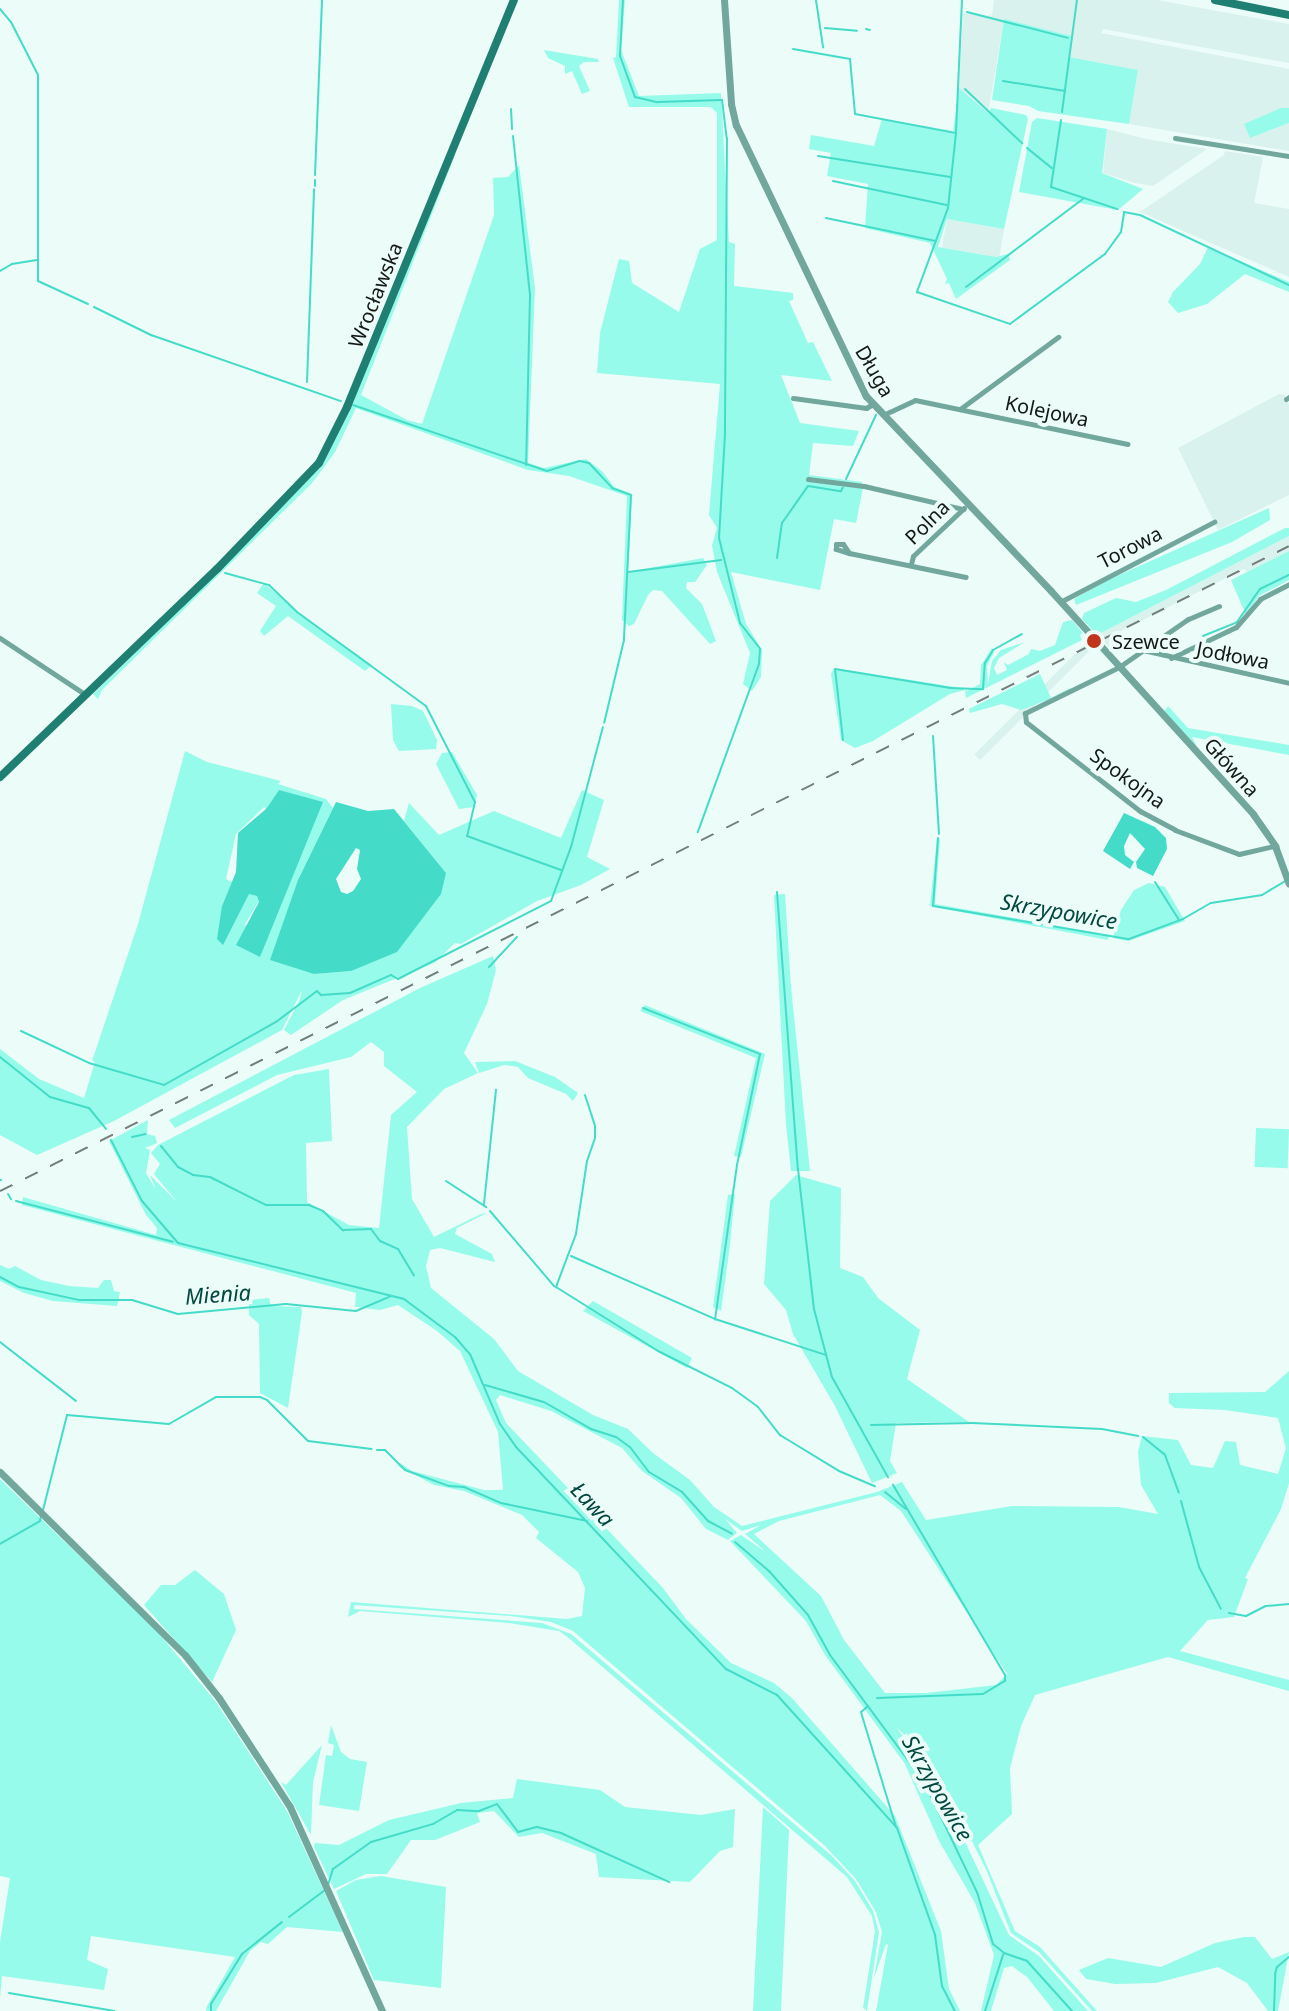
<!DOCTYPE html>
<meta charset="utf-8">
<style>
body{margin:0}
#map{position:relative;width:1289px;height:2011px;overflow:hidden;background:#ecfcf8;font-family:"Noto Sans",sans-serif}
div>[style]{position:absolute}
[style*='--x']{left:calc(var(--x)*1px);top:calc(var(--y)*1px);width:calc(var(--w)*1px);rotate:calc(var(--a)*1deg)}
.built>*{inset:0;background:#d9f2ed;transform-origin:0 0}
.green>*{inset:0;background:#96fbea;transform-origin:0 0}
.water>*{inset:0;background:#44dcc8}
.stream>*{height:2px;margin:-1px;padding:0 1px;transform-origin:1px;border-radius:1px;background:#44dcc8}
.minor>*{height:5px;margin:-2.5px;padding:0 2.5px;transform-origin:2.5px;border-radius:2.5px;background:#72a79e}
.tertiary>*{height:7px;margin:-3.5px;padding:0 3.5px;transform-origin:3.5px;border-radius:3.5px;background:#72a79e}
.secondary>*{height:8px;margin:-4px;padding:0 4px;transform-origin:4px;border-radius:4px;background:#207f73}
.rail>*{height:2px;margin-top:-1px;transform-origin:0;background:repeating-linear-gradient(90deg,#737e7b 0 14px,transparent 0 28px)}
.dots>*{width:22px;height:22px;translate:-50% -50%;box-sizing:border-box;border:4px solid #ecfcf8;border-radius:50%}
span{translate:-50% -50%;white-space:nowrap;text-align:center;line-height:1.15;-webkit-text-stroke:8px #ecfcf8;paint-order:stroke}
.street-label{font-size:20px;color:#131917}
.poi-label{font-size:20px;color:#131917}
.left{translate:0 -50%;text-align:left}
.water-label{font-size:22px;color:#024840;font-style:italic}
</style>
<div id="map">
<div class="built">
<div style="clip-path:polygon(994px 0,1157px 0,1289px 24px,1289px 63px,1103px 29px,1101px 33px,1289px 69px,1289px 108px,1281px 108px,1250px 138px,1289px 123px,1289px 151px,1129px 124px,1138px 70px,1068px 57px,1004px 19px,988px 114px,959px 88px,963px 13px,992px 16px)"></div>
<div style="clip-path:polygon(1107px 129px,1146px 139px,1207px 149px,1153px 186px,1135px 183px,1103px 173px)"></div>
<div style="clip-path:polygon(1225px 151px,1263px 157px,1254px 203px,1289px 209px,1289px 277px,1140px 212px,1224px 155px)"></div>
<div style="left:947px;top:219px;width:58px;height:29px;rotate:10deg"></div>
<div style="clip-path:polygon(1279px 394px,1285px 395px,1289px 405px,1289px 495px,1218px 530px,1178px 448px)"></div>
<div style="clip-path:polygon(1289px 536px,1289px 551px,1247px 572px,1244px 569px,1109px 637px,1111px 649px,1097px 635px)"></div>
<div style="left:1089px;top:640px;width:8px;height:162px;rotate:45deg"></div>
</div>
<div class="green">
<div style="clip-path:polygon(619px 0,625px 0,621px 50px,639px 96px,721px 93px,729px 242px,735px 244px,734px 286px,793px 293px,793px 300px,789px 301px,808px 343px,813px 342px,832px 381px,781px 375px,800px 423px,859px 431px,853px 446px,813px 443px,809px 475px,862px 482px,863px 488px,856px 523px,834px 519px,820px 590px,731px 572px,746px 624px,762px 650px,761px 677px,752px 691px,743px 684px,750px 653px,717px 572px,712px 545px,717px 528px,709px 515px,720px 384px,597px 373px,600px 333px,619px 259px,629px 261px,632px 283px,679px 312px,700px 249px,717px 240px,717px 113px,711px 107px,629px 107px,613px 58px,616px 57px)"></div>
<div style="clip-path:polygon(1004px 19px,1071px 36px,1069px 57px,1138px 70px,1129px 124px,1038px 111px,1029px 106px,992px 100px)"></div>
<div style="clip-path:polygon(544px 50px,598px 59px,599px 62px,584px 62px,579px 66px,590px 91px,582px 94px,572px 71px,565px 74px,565px 66px,548px 58px)"></div>
<div style="clip-path:polygon(959px 88px,988px 113px,991px 108px,1026px 115px,1028px 119px,1004px 229px,947px 219px,938px 247px,996px 257px,1008px 254px,1010px 260px,956px 299px,949px 283px,945px 284px,947px 279px,930px 243px,865px 228px,868px 184px,827px 176px,831px 153px,809px 149px,811px 135px,874px 146px,882px 119px,953px 131px)"></div>
<div style="clip-path:polygon(1281px 108px,1289px 108px,1289px 123px,1250px 138px,1244px 124px)"></div>
<div style="clip-path:polygon(1037px 118px,1107px 129px,1102px 173px,1143px 189px,1118px 210px,1019px 192px,1032px 122px)"></div>
<div style="clip-path:polygon(456px 147px,455px 155px,361px 395px,407px 420px,422px 424px,494px 215px,493px 178px,508px 177px,519px 165px,535px 288px,528px 463px,544px 468px,586px 459px,603px 472px,614px 487px,632px 494px,628px 572px,703px 558px,707px 565px,695px 582px,687px 582px,686px 588px,702px 604px,716px 641px,710px 644px,662px 591px,653px 590px,648px 595px,634px 624px,629px 626px,622px 620px,627px 496px,569px 476px,528px 470px,356px 408px,335px 452px,312px 483px,102px 690px,98px 699px,93px 694px,219px 571px,321px 464px)"></div>
<div style="clip-path:polygon(1208px 247px,1289px 282px,1289px 292px,1245px 274px,1207px 304px,1178px 313px,1168px 302px,1173px 292px,1200px 264px)"></div>
<div style="clip-path:polygon(1269px 508px,1270px 520px,1232px 542px,1076px 605px,1074px 599px,1108px 580px)"></div>
<div style="clip-path:polygon(1285px 528px,1289px 528px,1289px 536px,1097px 635px,1082px 619px,1084px 613px,1116px 598px,1136px 602px,1166px 590px)"></div>
<div style="clip-path:polygon(1289px 551px,1289px 580px,1259px 596px,1246px 615px,1231px 580px)"></div>
<div style="clip-path:polygon(264px 583px,295px 610px,372px 665px,365px 671px,288px 616px,264px 636px,260px 631px,276px 606px,257px 593px)"></div>
<div style="clip-path:polygon(1072px 620px,1083px 633px,1080px 635px,1082px 640px,966px 698px,965px 690px,950px 694px,873px 741px,855px 748px,841px 740px,831px 674px,834px 668px,962px 688px,967px 691px,980px 684px,981px 665px,992px 648px,994px 652px,987px 666px,988px 684px,992px 661px,1001px 650px,1025px 642px,999px 658px,994px 668px,997px 675px,1007px 670px,1004px 662px,1008px 665px,1029px 654px,1031px 649px,1040px 651px,1055px 645px,1063px 622px)"></div>
<div style="clip-path:polygon(1040px 674px,1051px 698px,1070px 688px,1072px 691px,1021px 710px,1002px 704px,970px 713px,969px 709px)"></div>
<div style="clip-path:polygon(391px 704px,412px 706px,423px 711px,437px 740px,436px 749px,399px 751px,393px 740px)"></div>
<div style="clip-path:polygon(1168px 706px,1188px 728px,1289px 745px,1289px 755px,1192px 737px,1197px 747px,1164px 712px)"></div>
<div style="clip-path:polygon(evenodd,185px 751px,207px 762px,281px 781px,278px 784px,326px 799px,333px 808px,298px 880px,313px 974px,351px 971px,446px 873px,404px 821px,409px 803px,439px 835px,494px 811px,561px 838px,582px 790px,604px 800px,587px 857px,610px 869px,581px 885px,537px 901px,461px 944px,455px 943px,434px 963px,343px 1000px,291px 1035px,284px 1030px,299px 1001px,302px 990px,282px 1030px,114px 1121px,37px 1155px,0 1135px,0 1049px,39px 1079px,84px 1098px,95px 1062px,92px 1061px,138px 924px,185px 751px,279px 790px,260px 957px,245px 924px,259px 901px,257px 896px,249px 893px,223px 944px,222px 906px,232px 882px,226px 879px,236px 834px,264px 807px,266px 809px,279px 790px)"></div>
<div style="clip-path:polygon(452px 752px,477px 795px,474px 807px,459px 809px,436px 764px,442px 753px)"></div>
<div style="clip-path:polygon(937px 838px,940px 839px,935px 904px,1109px 935px,1108px 940px,930px 906px)"></div>
<div style="clip-path:polygon(1149px 883px,1165px 887px,1185px 921px,1128px 941px,1113px 938px,1121px 910px,1134px 890px)"></div>
<div style="clip-path:polygon(785px 894px,791px 987px,810px 1171px,791px 1171px,786px 1125px,774px 895px)"></div>
<div style="clip-path:polygon(evenodd,493px 956px,496px 970px,487px 1004px,464px 1053px,478px 1073px,444px 1089px,407px 1127px,412px 1199px,434px 1237px,481px 1214px,487px 1213px,457px 1228px,455px 1234px,492px 1254px,495px 1262px,440px 1248px,430px 1250px,426px 1266px,431px 1288px,494px 1339px,518px 1371px,593px 1415px,628px 1429px,653px 1453px,690px 1480px,714px 1507px,742px 1526px,877px 1492px,902px 1482px,926px 1520px,1012px 1506px,1119px 1507px,1158px 1514px,1141px 1485px,1138px 1452px,1142px 1436px,1178px 1440px,1191px 1465px,1213px 1468px,1225px 1441px,1236px 1442px,1240px 1465px,1278px 1474px,1286px 1448px,1278px 1418px,1225px 1410px,1175px 1408px,1169px 1403px,1169px 1393px,1265px 1392px,1289px 1371px,1289px 1483px,1281px 1509px,1245px 1578px,1248px 1579px,1234px 1617px,1208px 1620px,1180px 1651px,1289px 1680px,1289px 1691px,1168px 1657px,1035px 1695px,1021px 1726px,1010px 1768px,1012px 1814px,978px 1845px,1015px 1931px,1040px 1947px,1097px 2011px,1092px 2011px,1039px 1952px,1011px 1933px,986px 1869px,938px 1774px,920px 1749px,896px 1727px,934px 1776px,1009px 1935px,1039px 1956px,1088px 2011px,1054px 2011px,1027px 1977px,1012px 1966px,1004px 1968px,991px 2011px,981px 2011px,994px 1955px,975px 1903px,939px 1841px,905px 1764px,825px 1655px,806px 1621px,730px 1541px,741px 1535px,766px 1552px,745px 1534px,761px 1525px,742px 1531px,725px 1519px,737px 1533px,728px 1540px,706px 1529px,681px 1498px,642px 1471px,622px 1448px,551px 1411px,500px 1395px,496px 1400px,506px 1423px,663px 1588px,686px 1619px,731px 1663px,774px 1683px,792px 1698px,895px 1816px,941px 1931px,949px 1989px,960px 2011px,876px 2011px,888px 1945px,886px 1944px,874px 1978px,882px 1932px,876px 1912px,856px 1879px,824px 1845px,573px 1631px,551px 1622px,511px 1616px,354px 1605px,354px 1609px,542px 1623px,571px 1634px,832px 1856px,855px 1881px,873px 1911px,879px 1932px,867px 2011px,863px 2008px,875px 1931px,872px 1916px,847px 1877px,570px 1639px,559px 1631px,509px 1623px,360px 1611px,348px 1617px,351px 1602px,567px 1619px,582px 1616px,585px 1588px,578px 1572px,536px 1538px,539px 1532px,522px 1515px,464px 1491px,434px 1485px,398px 1466px,400px 1463px,412px 1471px,484px 1490px,503px 1490px,498px 1432px,460px 1351px,437px 1331px,398px 1305px,380px 1310px,355px 1307px,356px 1293px,22px 1205px,23px 1197px,156px 1235px,157px 1228px,146px 1215px,109px 1141px,148px 1120px,147px 1134px,155px 1136px,157px 1143px,145px 1148px,150px 1150px,146px 1173px,156px 1190px,150px 1175px,178px 1203px,154px 1174px,160px 1164px,151px 1153px,158px 1145px,294px 1075px,329px 1069px,332px 1141px,306px 1143px,307px 1202px,349px 1225px,379px 1228px,391px 1115px,417px 1092px,384px 1066px,384px 1052px,371px 1042px,351px 1057px,277px 1075px,175px 1128px,169px 1120px,420px 988px,493px 956px,880px 1495px,901px 1511px,1007px 1674px,996px 1685px,926px 1693px,885px 1693px,844px 1640px,821px 1596px,754px 1534px,779px 1521px,880px 1495px)"></div>
<div style="clip-path:polygon(645px 1005px,765px 1054px,741px 1157px,734px 1156px,756px 1058px,640px 1011px)"></div>
<div style="clip-path:polygon(515px 1061px,555px 1077px,578px 1093px,573px 1101px,566px 1094px,528px 1078px,518px 1067px,504px 1065px,479px 1073px,475px 1062px)"></div>
<div style="left:1256px;top:1128px;width:33px;height:39px;rotate:2deg"></div>
<div style="clip-path:polygon(796px 1175px,841px 1188px,840px 1268px,863px 1277px,878px 1298px,920px 1330px,907px 1379px,969px 1422px,896px 1423px,890px 1461px,897px 1473px,872px 1483px,835px 1406px,793px 1334px,786px 1310px,764px 1284px,770px 1201px)"></div>
<div style="clip-path:polygon(735px 1194px,729px 1253px,721px 1311px,713px 1307px,728px 1195px)"></div>
<div style="clip-path:polygon(0 1265px,9px 1269px,15px 1266px,41px 1280px,69px 1286px,98px 1288px,104px 1280px,111px 1280px,114px 1291px,120px 1292px,117px 1306px,53px 1301px,24px 1293px,0 1281px)"></div>
<div style="clip-path:polygon(269px 1298px,271px 1306px,301px 1307px,302px 1312px,288px 1408px,260px 1393px,259px 1324px,249px 1315px,249px 1300px)"></div>
<div style="clip-path:polygon(593px 1301px,692px 1358px,687px 1368px,583px 1311px)"></div>
<div style="clip-path:polygon(0 1479px,156px 1630px,216px 1702px,287px 1811px,343px 1932px,287px 1927px,268px 1944px,261px 1942px,250px 1951px,216px 2011px,206px 2011px,207px 2006px,235px 1957px,91px 1936px,87px 1960px,108px 1969px,104px 1990px,2px 1976px,0 1998px,0 1942px,10px 1878px,0 1876px)"></div>
<div style="clip-path:polygon(195px 1570px,224px 1594px,236px 1630px,212px 1682px,144px 1605px,161px 1585px,175px 1585px)"></div>
<div style="clip-path:polygon(331px 1725px,341px 1752px,350px 1759px,367px 1762px,359px 1811px,319px 1805px,326px 1755px,332px 1756px,334px 1745px,328px 1743px)"></div>
<div style="clip-path:polygon(322px 1745px,313px 1782px,311px 1835px,281px 1782px,286px 1785px)"></div>
<div style="clip-path:polygon(517px 1779px,600px 1790px,625px 1807px,701px 1815px,735px 1809px,733px 1847px,720px 1851px,690px 1882px,599px 1877px,596px 1854px,542px 1833px,519px 1837px,494px 1811px,477px 1813px,480px 1822px,435px 1840px,411px 1840px,387px 1874px,366px 1874px,334px 1889px,314px 1847px,315px 1843px,339px 1845px,389px 1820px,461px 1803px,513px 1798px)"></div>
<div style="clip-path:polygon(763px 1807px,789px 1830px,781px 2011px,753px 2011px)"></div>
<div style="clip-path:polygon(381px 1876px,446px 1887px,441px 1988px,374px 1980px,336px 1891px,356px 1880px)"></div>
<div style="clip-path:polygon(1244px 1937px,1255px 1937px,1272px 1959px,1289px 1952px,1278px 2011px,1268px 2011px,1247px 1983px,1218px 1967px,1156px 1983px,1115px 1984px,1086px 1979px,1079px 1970px,1108px 1958px,1161px 1967px,1215px 1943px)"></div>
</div>
<div class="water">
<div style="clip-path:polygon(279px 790px,323px 802px,260px 957px,236px 945px,259px 902px,257px 896px,249px 894px,223px 945px,217px 939px,222px 906px,236px 872px,238px 833px,266px 809px)"></div>
<div style="clip-path:polygon(evenodd,336px 802px,368px 811px,394px 809px,446px 873px,441px 894px,397px 952px,351px 971px,314px 974px,270px 960px,298px 880px,336px 802px,356px 848px,360px 850px,357px 869px,361px 879px,353px 891px,347px 894px,341px 892px,336px 879px,356px 848px)"></div>
<div style="clip-path:polygon(1124px 813px,1155px 827px,1166px 838px,1167px 849px,1153px 876px,1137px 868px,1136px 862px,1145px 849px,1130px 833px,1124px 846px,1125px 855px,1134px 862px,1130px 869px,1103px 851px)"></div>
</div>
<div class="stream">
<div style="--x:623;--y:0;--w:56;--a:93.1"></div>
<div style="--x:620;--y:56;--w:44;--a:69.9"></div>
<div style="--x:635;--y:97;--w:23;--a:13"></div>
<div style="--x:657;--y:102;--w:65;--a:-1.8"></div>
<div style="--x:722;--y:100;--w:38;--a:83"></div>
<div style="--x:727;--y:138;--w:296;--a:90.4"></div>
<div style="--x:725;--y:434;--w:104;--a:93.3"></div>
<div style="--x:719;--y:538;--w:88;--a:76.1"></div>
<div style="--x:740;--y:623;--w:33;--a:52"></div>
<div style="--x:760;--y:649;--w:15;--a:94"></div>
<div style="--x:759;--y:664;--w:179;--a:110"></div>
<div style="--x:816;--y:0;--w:48;--a:81.5"></div>
<div style="--x:0;--y:9;--w:17;--a:50"></div>
<div style="--x:11;--y:22;--w:59;--a:63"></div>
<div style="--x:38;--y:75;--w:206;--a:90"></div>
<div style="--x:38;--y:281;--w:55;--a:24.7"></div>
<div style="--x:967;--y:12;--w:104;--a:14.4"></div>
<div style="--x:825;--y:28;--w:32;--a:5"></div>
<div style="--x:866;--y:29;--w:4;--a:14"></div>
<div style="--x:793;--y:49;--w:58;--a:10"></div>
<div style="--x:850;--y:59;--w:55;--a:84.8"></div>
<div style="--x:855;--y:114;--w:103;--a:10.7"></div>
<div style="--x:956;--y:133;--w:75;--a:96.1"></div>
<div style="--x:948;--y:208;--w:90;--a:110.3"></div>
<div style="--x:917;--y:292;--w:98;--a:19"></div>
<div style="--x:1010;--y:324;--w:118;--a:-36.4"></div>
<div style="--x:1105;--y:254;--w:27;--a:-54"></div>
<div style="--x:1121;--y:232;--w:20;--a:-81"></div>
<div style="--x:1124;--y:212;--w:16;--a:11"></div>
<div style="--x:1140;--y:215;--w:165;--a:25.2"></div>
<div style="--x:1003;--y:81;--w:63;--a:9.2"></div>
<div style="--x:965;--y:89;--w:79;--a:43.5"></div>
<div style="--x:511;--y:109;--w:20;--a:87"></div>
<div style="--x:1062;--y:112;--w:113;--a:-82.4"></div>
<div style="--x:1061;--y:120;--w:68;--a:98.5"></div>
<div style="--x:1051;--y:187;--w:70;--a:18.4"></div>
<div style="--x:956;--y:132;--w:132;--a:-87.4"></div>
<div style="--x:513;--y:136;--w:159;--a:83.9"></div>
<div style="--x:530;--y:294;--w:171;--a:91.3"></div>
<div style="--x:1027;--y:148;--w:32;--a:39"></div>
<div style="--x:818;--y:156;--w:134;--a:9"></div>
<div style="--x:315;--y:175;--w:175;--a:-87.7"></div>
<div style="--x:833;--y:181;--w:116;--a:11.9"></div>
<div style="--x:315;--y:186;--w:6;--a:-90"></div>
<div style="--x:826;--y:218;--w:112;--a:11.8"></div>
<div style="--x:0;--y:271;--w:14;--a:-30"></div>
<div style="--x:12;--y:264;--w:25;--a:-9"></div>
<div style="--x:966;--y:287;--w:148;--a:-37"></div>
<div style="--x:94;--y:307;--w:64;--a:26.2"></div>
<div style="--x:151;--y:335;--w:201;--a:19.2"></div>
<div style="--x:307;--y:382;--w:193;--a:-87.9"></div>
<div style="--x:353;--y:405;--w:205;--a:18.8"></div>
<div style="--x:547;--y:471;--w:34;--a:-17"></div>
<div style="--x:580;--y:461;--w:9;--a:13"></div>
<div style="--x:589;--y:463;--w:34;--a:47"></div>
<div style="--x:612;--y:488;--w:20;--a:20"></div>
<div style="--x:631;--y:495;--w:145;--a:92.8"></div>
<div style="--x:624;--y:640;--w:85;--a:103.5"></div>
<div style="--x:846;--y:479;--w:71;--a:-64.9"></div>
<div style="--x:777;--y:558;--w:35;--a:-82"></div>
<div style="--x:782;--y:523;--w:45;--a:-54.9"></div>
<div style="--x:808;--y:486;--w:33;--a:9"></div>
<div style="--x:841;--y:491;--w:4;--a:-63"></div>
<div style="--x:628;--y:572;--w:94;--a:-7.4"></div>
<div style="--x:225;--y:573;--w:46;--a:15.3"></div>
<div style="--x:269;--y:585;--w:39;--a:44"></div>
<div style="--x:297;--y:612;--w:160;--a:36.1"></div>
<div style="--x:426;--y:706;--w:108;--a:63"></div>
<div style="--x:475;--y:802;--w:35;--a:103"></div>
<div style="--x:467;--y:836;--w:100;--a:19.9"></div>
<div style="--x:1203;--y:636;--w:37;--a:-22"></div>
<div style="--x:1237;--y:622;--w:40;--a:-55.1"></div>
<div style="--x:1260;--y:589;--w:32;--a:-26"></div>
<div style="--x:933;--y:736;--w:98;--a:86.5"></div>
<div style="--x:843;--y:740;--w:71;--a:-96.4"></div>
<div style="--x:835;--y:669;--w:117;--a:9.4"></div>
<div style="--x:950;--y:688;--w:33;--a:2"></div>
<div style="--x:983;--y:689;--w:26;--a:-86"></div>
<div style="--x:985;--y:663;--w:15;--a:-58"></div>
<div style="--x:993;--y:650;--w:33;--a:-29"></div>
<div style="--x:938;--y:838;--w:68;--a:94.2"></div>
<div style="--x:933;--y:906;--w:199;--a:9.6"></div>
<div style="--x:1129;--y:939;--w:58;--a:-20.3"></div>
<div style="--x:1183;--y:919;--w:32;--a:-30"></div>
<div style="--x:1211;--y:903;--w:52;--a:-8.9"></div>
<div style="--x:1262;--y:895;--w:27;--a:-31"></div>
<div style="--x:1155;--y:882;--w:45;--a:57.7"></div>
<div style="--x:777;--y:892;--w:278;--a:85.7"></div>
<div style="--x:798;--y:1169;--w:141;--a:83.5"></div>
<div style="--x:814;--y:1309;--w:70;--a:75.2"></div>
<div style="--x:832;--y:1377;--w:115;--a:60.8"></div>
<div style="--x:489;--y:967;--w:41;--a:-47"></div>
<div style="--x:643;--y:1008;--w:126;--a:21.5"></div>
<div style="--x:760;--y:1054;--w:113;--a:101.7"></div>
<div style="--x:737;--y:1165;--w:156;--a:98.1"></div>
<div style="--x:21;--y:1031;--w:75;--a:25.2"></div>
<div style="--x:89;--y:1063;--w:78;--a:16.3"></div>
<div style="--x:164;--y:1085;--w:129;--a:-29.4"></div>
<div style="--x:276;--y:1022;--w:51;--a:-37.1"></div>
<div style="--x:317;--y:991;--w:6;--a:45"></div>
<div style="--x:321;--y:995;--w:29;--a:-4"></div>
<div style="--x:350;--y:993;--w:45;--a:-23.7"></div>
<div style="--x:391;--y:975;--w:8;--a:30"></div>
<div style="--x:398;--y:979;--w:172;--a:-27"></div>
<div style="--x:551;--y:901;--w:58;--a:-69.7"></div>
<div style="--x:571;--y:847;--w:124;--a:-75.1"></div>
<div style="--x:0;--y:1057;--w:64;--a:38.7"></div>
<div style="--x:50;--y:1097;--w:41;--a:15.8"></div>
<div style="--x:89;--y:1108;--w:27;--a:51"></div>
<div style="--x:585;--y:1095;--w:33;--a:72"></div>
<div style="--x:595;--y:1126;--w:12;--a:90"></div>
<div style="--x:595;--y:1138;--w:24;--a:109"></div>
<div style="--x:587;--y:1161;--w:74;--a:98.6"></div>
<div style="--x:576;--y:1234;--w:57;--a:110.7"></div>
<div style="--x:556;--y:1287;--w:120;--a:32.1"></div>
<div style="--x:658;--y:1351;--w:83;--a:26.6"></div>
<div style="--x:732;--y:1388;--w:32;--a:36"></div>
<div style="--x:758;--y:1407;--w:36;--a:52"></div>
<div style="--x:780;--y:1435;--w:69;--a:31.4"></div>
<div style="--x:839;--y:1471;--w:39;--a:23"></div>
<div style="--x:132;--y:1137;--w:14;--a:-12"></div>
<div style="--x:111;--y:1140;--w:68;--a:63.1"></div>
<div style="--x:142;--y:1201;--w:55;--a:49.4"></div>
<div style="--x:178;--y:1243;--w:233;--a:13.9"></div>
<div style="--x:404;--y:1299;--w:64;--a:36.7"></div>
<div style="--x:455;--y:1337;--w:23;--a:49"></div>
<div style="--x:470;--y:1354;--w:76;--a:66.8"></div>
<div style="--x:500;--y:1424;--w:28;--a:55"></div>
<div style="--x:516;--y:1447;--w:306;--a:46.6"></div>
<div style="--x:726;--y:1669;--w:57;--a:27"></div>
<div style="--x:777;--y:1695;--w:179;--a:47.9"></div>
<div style="--x:897;--y:1828;--w:114;--a:70.4"></div>
<div style="--x:935;--y:1935;--w:51;--a:82.2"></div>
<div style="--x:942;--y:1986;--w:28;--a:63"></div>
<div style="--x:161;--y:1146;--w:27;--a:51"></div>
<div style="--x:178;--y:1167;--w:17;--a:28"></div>
<div style="--x:193;--y:1175;--w:17;--a:7"></div>
<div style="--x:210;--y:1177;--w:63;--a:26.6"></div>
<div style="--x:266;--y:1205;--w:43;--a:0"></div>
<div style="--x:309;--y:1205;--w:15;--a:23"></div>
<div style="--x:323;--y:1211;--w:28;--a:44"></div>
<div style="--x:343;--y:1230;--w:28;--a:-2"></div>
<div style="--x:371;--y:1229;--w:15;--a:53"></div>
<div style="--x:380;--y:1241;--w:20;--a:24"></div>
<div style="--x:398;--y:1249;--w:31;--a:59"></div>
<div style="--x:0;--y:1180;--w:1;--a:0"></div>
<div style="--x:446;--y:1181;--w:48;--a:33"></div>
<div style="--x:8;--y:1194;--w:6;--a:59"></div>
<div style="--x:16;--y:1201;--w:162;--a:14.6"></div>
<div style="--x:484;--y:1204;--w:115;--a:-84"></div>
<div style="--x:490;--y:1211;--w:99;--a:49.5"></div>
<div style="--x:571;--y:1256;--w:157;--a:23.6"></div>
<div style="--x:715;--y:1319;--w:117;--a:18"></div>
<div style="--x:0;--y:1277;--w:21;--a:28"></div>
<div style="--x:19;--y:1287;--w:61;--a:12.2"></div>
<div style="--x:79;--y:1300;--w:53;--a:0"></div>
<div style="--x:132;--y:1300;--w:48;--a:16.9"></div>
<div style="--x:178;--y:1314;--w:108;--a:-5.3"></div>
<div style="--x:286;--y:1304;--w:70;--a:5.7"></div>
<div style="--x:356;--y:1311;--w:38;--a:-23"></div>
<div style="--x:0;--y:1342;--w:96;--a:37.8"></div>
<div style="--x:485;--y:1385;--w:61;--a:16.1"></div>
<div style="--x:544;--y:1402;--w:54;--a:29.9"></div>
<div style="--x:591;--y:1429;--w:26;--a:18"></div>
<div style="--x:616;--y:1437;--w:17;--a:36"></div>
<div style="--x:630;--y:1447;--w:31;--a:53"></div>
<div style="--x:649;--y:1472;--w:39;--a:31"></div>
<div style="--x:682;--y:1492;--w:39;--a:48"></div>
<div style="--x:708;--y:1521;--w:27;--a:28"></div>
<div style="--x:871;--y:1425;--w:101;--a:-1.1"></div>
<div style="--x:972;--y:1423;--w:130;--a:2.6"></div>
<div style="--x:1102;--y:1429;--w:37;--a:11"></div>
<div style="--x:1143;--y:1437;--w:28;--a:39"></div>
<div style="--x:1165;--y:1455;--w:40;--a:69.8"></div>
<div style="--x:377;--y:1450;--w:8;--a:0"></div>
<div style="--x:385;--y:1450;--w:28;--a:45"></div>
<div style="--x:405;--y:1470;--w:47;--a:20"></div>
<div style="--x:449;--y:1486;--w:15;--a:4"></div>
<div style="--x:464;--y:1487;--w:40;--a:23.4"></div>
<div style="--x:501;--y:1503;--w:88;--a:11.8"></div>
<div style="--x:885;--y:1492;--w:27;--a:39"></div>
<div style="--x:1181;--y:1501;--w:68;--a:74.7"></div>
<div style="--x:1199;--y:1567;--w:47;--a:62.4"></div>
<div style="--x:43;--y:1510;--w:98;--a:-75.8"></div>
<div style="--x:67;--y:1415;--w:102;--a:5"></div>
<div style="--x:169;--y:1424;--w:54;--a:-29.9"></div>
<div style="--x:216;--y:1397;--w:44;--a:0"></div>
<div style="--x:260;--y:1397;--w:8;--a:23"></div>
<div style="--x:267;--y:1400;--w:58;--a:45"></div>
<div style="--x:308;--y:1441;--w:64;--a:7.1"></div>
<div style="--x:735;--y:1542;--w:45;--a:40.5"></div>
<div style="--x:769;--y:1571;--w:59;--a:48.4"></div>
<div style="--x:808;--y:1615;--w:46;--a:61.2"></div>
<div style="--x:830;--y:1655;--w:134;--a:53.5"></div>
<div style="--x:910;--y:1763;--w:35;--a:57"></div>
<div style="--x:929;--y:1792;--w:111;--a:64.4"></div>
<div style="--x:977;--y:1892;--w:54;--a:72.9"></div>
<div style="--x:993;--y:1944;--w:14;--a:39"></div>
<div style="--x:1004;--y:1953;--w:24;--a:19"></div>
<div style="--x:1027;--y:1961;--w:67;--a:48"></div>
<div style="--x:0;--y:1544;--w:46;--a:-29.9"></div>
<div style="--x:40;--y:1521;--w:5;--a:-79"></div>
<div style="--x:1229;--y:1613;--w:17;--a:10"></div>
<div style="--x:1246;--y:1616;--w:22;--a:-27"></div>
<div style="--x:1266;--y:1606;--w:23;--a:-5"></div>
<div style="--x:877;--y:1698;--w:106;--a:-2.2"></div>
<div style="--x:983;--y:1694;--w:26;--a:-31"></div>
<div style="--x:1005;--y:1681;--w:6;--a:-90"></div>
<div style="--x:1005;--y:1675;--w:221;--a:-120.5"></div>
<div style="--x:868;--y:1706;--w:9;--a:139"></div>
<div style="--x:861;--y:1712;--w:7;--a:74"></div>
<div style="--x:863;--y:1719;--w:113;--a:73"></div>
<div style="--x:328;--y:1885;--w:17;--a:-73"></div>
<div style="--x:333;--y:1869;--w:47;--a:-35.4"></div>
<div style="--x:371;--y:1842;--w:65;--a:-16.2"></div>
<div style="--x:433;--y:1824;--w:28;--a:-30"></div>
<div style="--x:457;--y:1810;--w:22;--a:3"></div>
<div style="--x:479;--y:1811;--w:19;--a:-21"></div>
<div style="--x:497;--y:1804;--w:35;--a:53"></div>
<div style="--x:518;--y:1832;--w:20;--a:-15"></div>
<div style="--x:537;--y:1827;--w:25;--a:14"></div>
<div style="--x:561;--y:1833;--w:119;--a:24.4"></div>
<div style="--x:289;--y:1917;--w:45;--a:-36.9"></div>
<div style="--x:9;--y:1993;--w:107;--a:9.7"></div>
<div style="--x:211;--y:2011;--w:7;--a:-90"></div>
<div style="--x:211;--y:2004;--w:59;--a:-58.2"></div>
<div style="--x:242;--y:1954;--w:51;--a:-38.7"></div>
<div style="--x:985;--y:2011;--w:59;--a:-72.2"></div>
<div style="--x:1274;--y:2011;--w:37;--a:-88"></div>
<div style="--x:1275;--y:1974;--w:7;--a:-74"></div>
<div style="--x:1277;--y:1967;--w:16;--a:-40"></div>
</div>
<div class="minor">
<div style="--x:1175;--y:138;--w:115;--a:9"></div>
<div style="--x:793;--y:398;--w:74;--a:7.8"></div>
<div style="--x:866;--y:408;--w:8;--a:-30"></div>
<div style="--x:1286;--y:399;--w:4;--a:-34"></div>
<div style="--x:960;--y:409;--w:122;--a:-36.3"></div>
<div style="--x:883;--y:415;--w:35;--a:-25"></div>
<div style="--x:915;--y:400;--w:217;--a:11.7"></div>
<div style="--x:808;--y:479;--w:56;--a:7.1"></div>
<div style="--x:864;--y:486;--w:102;--a:13.1"></div>
<div style="--x:849;--y:553;--w:14;--a:-163"></div>
<div style="--x:836;--y:549;--w:5;--a:-90"></div>
<div style="--x:836;--y:544;--w:7;--a:0"></div>
<div style="--x:843;--y:544;--w:11;--a:56"></div>
<div style="--x:849;--y:553;--w:119;--a:11.6"></div>
<div style="--x:911;--y:564;--w:8;--a:-76"></div>
<div style="--x:913;--y:556;--w:70;--a:-43.3"></div>
<div style="--x:1060;--y:602;--w:174;--a:-27.5"></div>
<div style="--x:1219;--y:606;--w:34;--a:157"></div>
<div style="--x:1188;--y:619;--w:84;--a:145.2"></div>
<div style="--x:1119;--y:667;--w:105;--a:153.9"></div>
<div style="--x:1025;--y:713;--w:9;--a:84"></div>
<div style="--x:1026;--y:722;--w:145;--a:38"></div>
<div style="--x:1140;--y:811;--w:40;--a:28"></div>
<div style="--x:1175;--y:830;--w:68;--a:20.6"></div>
<div style="--x:1239;--y:854;--w:37;--a:-13"></div>
<div style="--x:0;--y:638;--w:103;--a:33.5"></div>
<div style="--x:1143;--y:650;--w:150;--a:12.7"></div>
<div style="--x:1171;--y:658;--w:72;--a:-25.5"></div>
<div style="--x:1236;--y:627;--w:37;--a:-49"></div>
<div style="--x:1260;--y:599;--w:33;--a:-27"></div>
</div>
<div class="tertiary">
<div style="--x:724;--y:0;--w:104;--a:86.1"></div>
<div style="--x:731;--y:104;--w:22;--a:77"></div>
<div style="--x:736;--y:125;--w:301;--a:64.4"></div>
<div style="--x:866;--y:396;--w:269;--a:46.5"></div>
<div style="--x:1051;--y:591;--w:301;--a:47.8"></div>
<div style="--x:1253;--y:814;--w:39;--a:55"></div>
<div style="--x:1275;--y:846;--w:40;--a:69.8"></div>
<div style="--x:0;--y:1472;--w:260;--a:44.7"></div>
<div style="--x:185;--y:1655;--w:55;--a:51.7"></div>
<div style="--x:219;--y:1698;--w:130;--a:56.9"></div>
<div style="--x:290;--y:1807;--w:224;--a:65.7"></div>
</div>
<div class="secondary">
<div style="--x:1215;--y:0;--w:76;--a:11.5"></div>
<div style="--x:0;--y:777;--w:301;--a:-43.8"></div>
<div style="--x:217;--y:569;--w:147;--a:-46.1"></div>
<div style="--x:319;--y:463;--w:63;--a:-63.4"></div>
<div style="--x:347;--y:407;--w:440;--a:-67.7"></div>
</div>
<div class="rail">
<div style="--x:0;--y:1191;--w:1441;--a:-26.58"></div>
</div>
<div class="dots">
<div style="left:1094px;top:641px;background:#c0351b"></div>
</div>
<div class="street-label">
<span style="left:375px;top:295px;rotate:-68deg">Wrocławska</span>
<span style="left:875px;top:371px;rotate:60deg">Długa</span>
<span style="left:1047px;top:411px;rotate:12deg">Kolejowa</span>
<span style="left:927px;top:522px;rotate:-45deg">Polna</span>
<span style="left:1130px;top:547px;rotate:-27deg">Torowa</span>
<span style="left:1233px;top:655px;rotate:11deg">Jodłowa</span>
<span style="left:1232px;top:767px;rotate:48deg">Główna</span>
<span style="left:1128px;top:778px;rotate:36deg">Spokojna</span>
</div>
<div class="poi-label">
<span class="left" style="left:1112px;top:641px">Szewce</span>
</div>
<div class="water-label">
<span style="left:1059px;top:911px;rotate:10deg">Skrzypowice</span>
<span style="left:218px;top:1294px;rotate:-4deg">Mienia</span>
<span style="left:593px;top:1504px;rotate:47deg">Ława</span>
<span style="left:938px;top:1788px;rotate:60deg">Skrzypowice</span>
</div>
</div>
